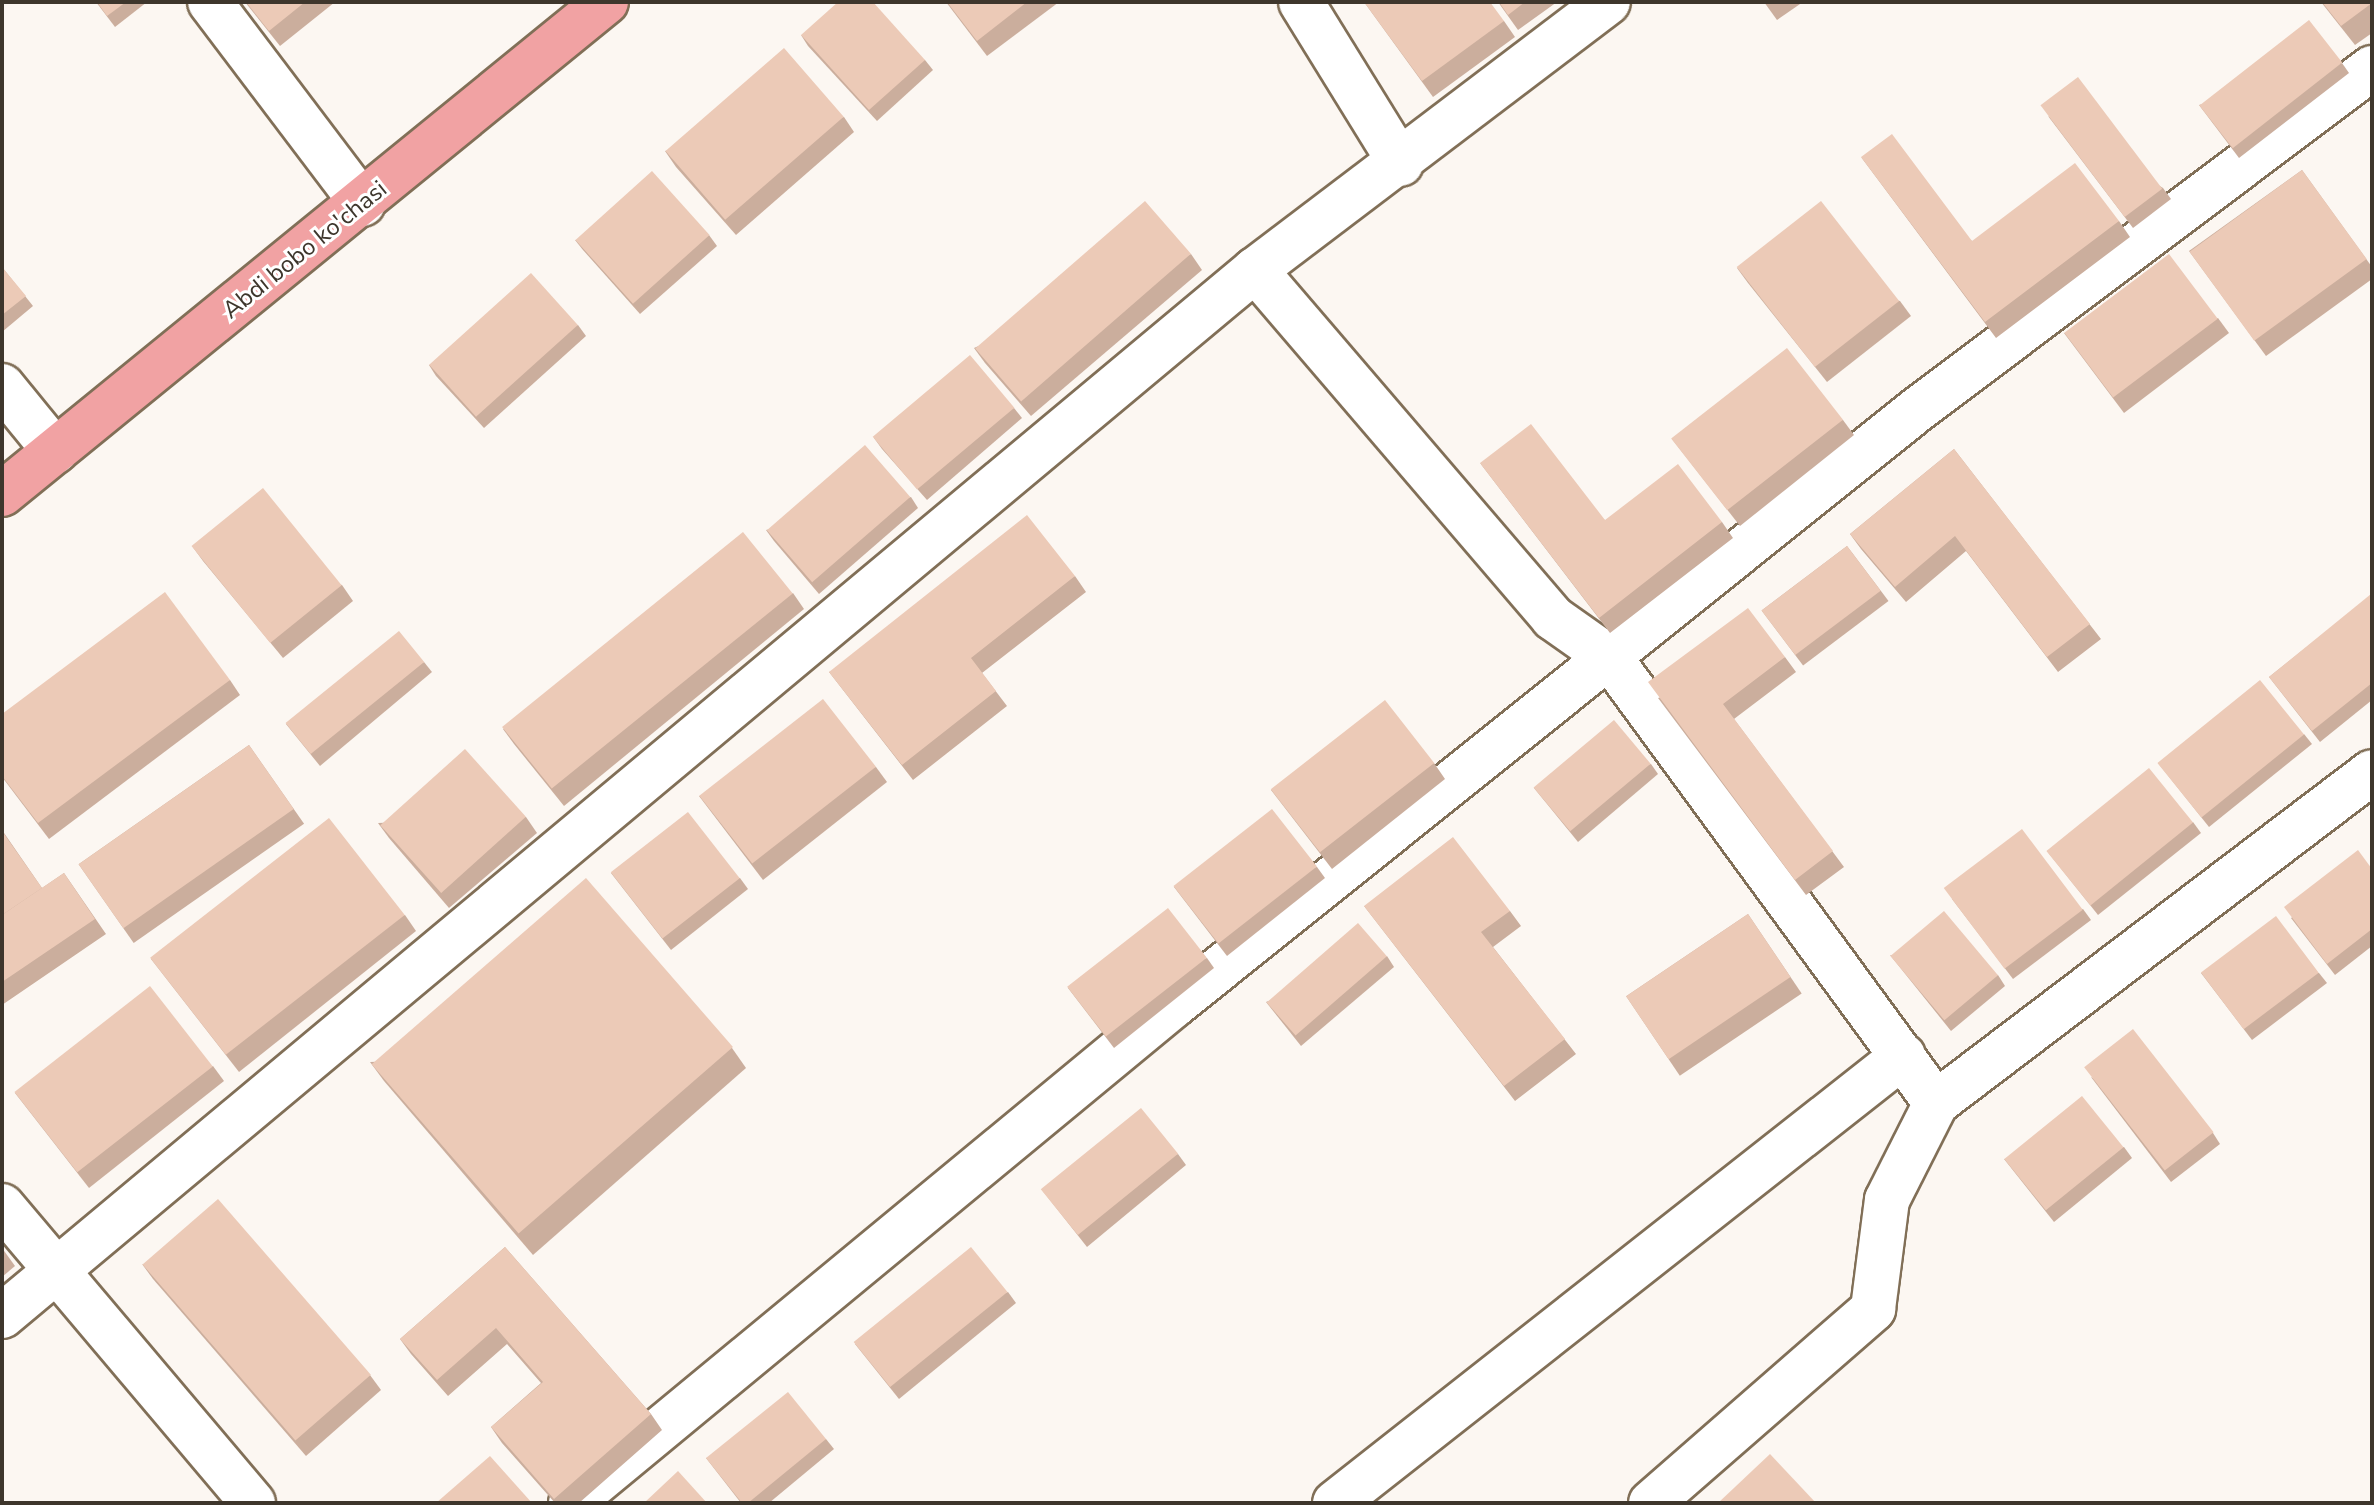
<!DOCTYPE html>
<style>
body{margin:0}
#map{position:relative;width:2374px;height:1505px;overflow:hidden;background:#fcf7f2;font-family:"Nunito Sans",sans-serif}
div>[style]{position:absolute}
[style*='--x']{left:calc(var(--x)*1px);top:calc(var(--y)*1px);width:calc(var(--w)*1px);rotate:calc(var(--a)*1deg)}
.roads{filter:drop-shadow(2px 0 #816f57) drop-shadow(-2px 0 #816f57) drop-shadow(0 2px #816f57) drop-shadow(0 -2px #816f57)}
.minor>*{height:44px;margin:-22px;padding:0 22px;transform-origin:22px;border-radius:22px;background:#fff}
.major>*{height:44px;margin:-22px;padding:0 22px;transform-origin:22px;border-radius:22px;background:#f1a2a3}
.wall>*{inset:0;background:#cbae9d;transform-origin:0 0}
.building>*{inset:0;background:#eccab7;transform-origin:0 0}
span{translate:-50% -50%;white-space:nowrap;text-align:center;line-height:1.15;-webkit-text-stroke:6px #fff;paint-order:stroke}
.street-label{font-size:24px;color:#3e362c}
.frame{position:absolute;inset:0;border:4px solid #3e362c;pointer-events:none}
</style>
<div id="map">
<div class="roads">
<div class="minor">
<div style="--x:210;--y:2;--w:253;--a:52.9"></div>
<div style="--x:1301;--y:2;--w:190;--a:58.3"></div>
<div style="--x:1255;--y:270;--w:458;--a:49.4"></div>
<div style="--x:1553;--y:618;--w:70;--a:35.1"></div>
<div style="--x:1610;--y:658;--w:552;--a:53.77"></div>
<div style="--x:2;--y:386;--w:84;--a:50.8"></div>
<div style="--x:2;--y:1206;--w:389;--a:49.8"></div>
<div style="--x:2;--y:1316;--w:1632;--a:-39.86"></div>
<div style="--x:1255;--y:270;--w:443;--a:-37.2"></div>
<div style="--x:571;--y:1503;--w:782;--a:-39.55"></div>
<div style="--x:1174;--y:1005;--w:953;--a:-38.7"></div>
<div style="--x:1918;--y:409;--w:568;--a:-36.91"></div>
<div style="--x:1335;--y:1503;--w:723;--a:-38.2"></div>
<div style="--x:1651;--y:1503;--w:295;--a:-41.1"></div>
<div style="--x:1873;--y:1309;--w:110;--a:-82.7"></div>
<div style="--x:1887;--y:1200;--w:109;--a:-63.2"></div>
<div style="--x:1936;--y:1103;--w:547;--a:-37.2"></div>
</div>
<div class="major">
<div style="--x:2;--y:494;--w:779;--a:-39.17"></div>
</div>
</div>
<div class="wall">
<div style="clip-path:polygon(96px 2px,147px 2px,115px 27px)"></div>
<div style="clip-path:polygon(245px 2px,335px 2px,280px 46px)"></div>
<div style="clip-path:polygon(946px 2px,1059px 2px,987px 56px)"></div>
<div style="clip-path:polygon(1364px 2px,1504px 21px,1515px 37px,1433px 97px)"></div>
<div style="clip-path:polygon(1498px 2px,1557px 2px,1518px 30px)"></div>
<div style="clip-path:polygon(1764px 2px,1803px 2px,1777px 20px)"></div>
<div style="clip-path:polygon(2321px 2px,2372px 2px,2372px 33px,2355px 45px)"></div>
<div style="clip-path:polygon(801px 35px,925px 60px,933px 70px,877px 121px,808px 46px)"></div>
<div style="clip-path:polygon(2342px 63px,2349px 73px,2239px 158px,2199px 105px)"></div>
<div style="clip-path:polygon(2048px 116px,2163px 188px,2171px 199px,2133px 228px)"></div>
<div style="clip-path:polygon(844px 117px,854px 132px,736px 235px,676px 167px,665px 151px)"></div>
<div style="clip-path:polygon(1861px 157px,1972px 241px,2119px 221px,2130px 237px,1996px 338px)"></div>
<div style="clip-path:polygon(2302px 170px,2372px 267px,2372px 279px,2266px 356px,2189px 251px)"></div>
<div style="clip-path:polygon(709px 235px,717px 246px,640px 314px,583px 250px,575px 240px)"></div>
<div style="clip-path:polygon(1191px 254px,1202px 270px,1031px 416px,985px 363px,974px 348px)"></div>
<div style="clip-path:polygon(2px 267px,33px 306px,2px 332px)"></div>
<div style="clip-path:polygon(1737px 268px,1900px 301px,1911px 316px,1827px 382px,1748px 283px)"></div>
<div style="clip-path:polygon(2218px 318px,2229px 333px,2124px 413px,2064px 333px)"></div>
<div style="clip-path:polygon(578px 325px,586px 336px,484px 428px,436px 376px,429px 365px)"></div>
<div style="clip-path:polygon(1014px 408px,1022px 418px,927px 500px,882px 449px,874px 438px)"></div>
<div style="clip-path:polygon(1843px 420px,1854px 435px,1740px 526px,1672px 439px)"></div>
<div style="clip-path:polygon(1954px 449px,2101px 639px,2058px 672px,1966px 551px,1906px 602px,1861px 549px,1850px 534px)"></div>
<div style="clip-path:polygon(1480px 463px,1605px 520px,1722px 522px,1733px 538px,1610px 633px)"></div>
<div style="clip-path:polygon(911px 497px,918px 508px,819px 594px,774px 541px,766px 530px)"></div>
<div style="clip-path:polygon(192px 546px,342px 585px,353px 601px,283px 658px,203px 561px)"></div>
<div style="left:1847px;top:546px;width:69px;height:107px;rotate:53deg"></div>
<div style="clip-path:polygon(1075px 576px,1086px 592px,982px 673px,1007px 706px,913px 780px,829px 672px)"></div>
<div style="clip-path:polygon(793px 593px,804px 609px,564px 806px,514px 744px,503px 729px)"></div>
<div style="clip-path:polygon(2372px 595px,2372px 700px,2320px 742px,2269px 677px)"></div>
<div style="clip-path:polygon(1785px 657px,1796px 672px,1734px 719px,1844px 867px,1806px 895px,1658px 698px)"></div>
<div style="clip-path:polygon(424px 662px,432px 672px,320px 766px,286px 724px)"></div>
<div style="clip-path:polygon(230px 680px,240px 695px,49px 839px,2px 777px,2px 714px)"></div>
<div style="clip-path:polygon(2304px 734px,2312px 744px,2209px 827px,2158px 763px)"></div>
<div style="left:249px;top:745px;width:96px;height:208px;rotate:55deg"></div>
<div style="clip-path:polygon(1434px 763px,1445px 779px,1332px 869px,1271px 790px)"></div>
<div style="clip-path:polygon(1651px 764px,1658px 774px,1578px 842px,1534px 788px)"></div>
<div style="clip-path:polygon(876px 767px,887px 782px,763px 880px,699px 796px)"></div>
<div style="clip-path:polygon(526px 817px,537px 833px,449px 908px,389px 838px,378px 823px)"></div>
<div style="clip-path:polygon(2193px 822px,2201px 833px,2098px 915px,2047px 851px)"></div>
<div style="clip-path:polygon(2px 830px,42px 888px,64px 873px,106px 934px,2px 1005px)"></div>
<div style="clip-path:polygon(1317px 867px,1325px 878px,1227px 956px,1174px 887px)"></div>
<div style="clip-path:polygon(2372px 869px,2372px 946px,2335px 975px,2291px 918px)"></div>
<div style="clip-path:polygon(611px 873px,740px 878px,748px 889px,671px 950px)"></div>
<div style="clip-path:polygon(1952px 899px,2083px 909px,2091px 920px,2013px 979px)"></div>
<div style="clip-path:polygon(1364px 906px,1510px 911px,1521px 926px,1493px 947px,1576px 1054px,1515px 1101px)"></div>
<div style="left:1748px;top:914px;width:96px;height:147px;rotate:56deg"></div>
<div style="clip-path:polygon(405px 915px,416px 931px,239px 1072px,151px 959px)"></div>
<div style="clip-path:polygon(1890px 955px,1998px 975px,2005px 986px,1951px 1031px)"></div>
<div style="clip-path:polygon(1387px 956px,1394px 967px,1301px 1046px,1266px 1002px)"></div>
<div style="clip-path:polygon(1207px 958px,1214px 968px,1114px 1048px,1068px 988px)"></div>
<div style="clip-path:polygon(2201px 973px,2319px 973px,2327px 983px,2252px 1040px)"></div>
<div style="clip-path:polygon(732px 1048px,746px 1068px,533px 1255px,384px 1081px,370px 1062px)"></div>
<div style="clip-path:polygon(213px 1066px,224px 1081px,89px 1188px,15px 1093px)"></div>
<div style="clip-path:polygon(2091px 1077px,2213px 1133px,2220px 1144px,2171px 1182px)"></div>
<div style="clip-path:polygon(2124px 1147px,2132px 1158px,2054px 1222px,2004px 1159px)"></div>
<div style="clip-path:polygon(1178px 1154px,1186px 1165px,1087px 1247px,1042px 1190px)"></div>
<div style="clip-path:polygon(505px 1247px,651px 1414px,662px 1430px,579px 1503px,555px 1503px,502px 1443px,491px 1427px,541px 1383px,507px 1344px,448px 1396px,411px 1354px,400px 1339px)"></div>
<div style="clip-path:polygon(2px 1248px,15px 1266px,2px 1277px)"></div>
<div style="clip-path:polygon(142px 1264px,370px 1375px,381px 1390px,306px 1456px,153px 1279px)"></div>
<div style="clip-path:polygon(1008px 1292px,1016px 1303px,899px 1399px,855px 1344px)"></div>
<div style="clip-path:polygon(826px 1439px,834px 1449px,769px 1503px,741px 1503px,706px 1458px)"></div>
</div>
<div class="building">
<div style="clip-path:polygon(97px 2px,126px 2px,107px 16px)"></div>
<div style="clip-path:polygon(246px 2px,305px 2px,269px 31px)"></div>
<div style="clip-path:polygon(838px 2px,873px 2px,925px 60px,869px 110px,801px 35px)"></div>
<div style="clip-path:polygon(947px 2px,1027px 2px,977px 41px)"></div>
<div style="clip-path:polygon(1364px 2px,1490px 2px,1504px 21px,1422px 81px)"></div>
<div style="clip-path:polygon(1499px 2px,1525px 2px,1508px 15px)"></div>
<div style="clip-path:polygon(2322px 2px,2372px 2px,2372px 3px,2341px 26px)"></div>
<div style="left:2309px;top:20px;width:54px;height:139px;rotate:52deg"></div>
<div style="left:784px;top:48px;width:91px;height:157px;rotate:49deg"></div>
<div style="left:2078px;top:77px;width:140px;height:47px;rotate:53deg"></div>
<div style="clip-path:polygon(1892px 134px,1972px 241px,2075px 163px,2119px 221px,1985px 322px,1861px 157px)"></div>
<div style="left:2302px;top:170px;width:110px;height:139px;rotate:54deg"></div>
<div style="left:652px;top:171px;width:86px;height:103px;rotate:48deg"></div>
<div style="left:1145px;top:201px;width:70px;height:225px;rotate:49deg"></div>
<div style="left:1821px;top:201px;width:127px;height:107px;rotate:52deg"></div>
<div style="left:2169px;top:254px;width:81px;height:131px;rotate:53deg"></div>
<div style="clip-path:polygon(2px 267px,26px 296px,2px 315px)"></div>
<div style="left:531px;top:273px;width:70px;height:137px;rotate:48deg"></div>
<div style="left:1787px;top:348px;width:91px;height:147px;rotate:52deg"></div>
<div style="left:970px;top:355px;width:69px;height:127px;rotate:50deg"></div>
<div style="clip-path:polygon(1531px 424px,1605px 520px,1678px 464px,1722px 522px,1599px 618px,1480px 463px)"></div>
<div style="left:865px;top:445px;width:69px;height:130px;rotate:49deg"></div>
<div style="clip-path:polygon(1954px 449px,2090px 624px,2047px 657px,1955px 536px,1895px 587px,1850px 534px)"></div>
<div style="left:263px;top:488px;width:125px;height:92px;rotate:51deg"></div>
<div style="clip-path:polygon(1027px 515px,1075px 576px,971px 658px,996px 691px,902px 765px,829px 672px)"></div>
<div style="left:743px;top:532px;width:79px;height:310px;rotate:51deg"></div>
<div style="left:1847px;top:546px;width:56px;height:107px;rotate:53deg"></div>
<div style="clip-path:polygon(165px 592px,230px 680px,38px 823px,2px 776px,2px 714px)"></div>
<div style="clip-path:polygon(2371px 594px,2372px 683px,2312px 731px,2269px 677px)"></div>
<div style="clip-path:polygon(1748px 608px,1785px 657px,1723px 704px,1833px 851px,1795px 880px,1648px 682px)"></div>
<div style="left:399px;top:631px;width:40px;height:146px;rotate:51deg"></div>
<div style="left:2260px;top:680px;width:70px;height:132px;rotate:51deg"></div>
<div style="left:823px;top:699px;width:86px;height:157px;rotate:52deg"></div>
<div style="left:1385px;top:700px;width:80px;height:145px;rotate:52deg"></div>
<div style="left:1614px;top:720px;width:57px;height:105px;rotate:50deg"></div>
<div style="left:249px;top:745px;width:78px;height:208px;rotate:55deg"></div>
<div style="left:465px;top:749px;width:91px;height:114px;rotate:48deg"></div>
<div style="left:2149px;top:768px;width:70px;height:132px;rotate:51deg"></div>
<div style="left:1272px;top:809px;width:73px;height:125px;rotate:52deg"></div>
<div style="left:688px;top:812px;width:84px;height:98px;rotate:52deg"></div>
<div style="left:329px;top:818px;width:123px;height:227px;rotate:52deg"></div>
<div style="left:2022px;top:829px;width:101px;height:98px;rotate:53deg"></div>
<div style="clip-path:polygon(2px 831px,42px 888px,2px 915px)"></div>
<div style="clip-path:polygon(1453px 837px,1510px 911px,1481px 932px,1565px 1039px,1504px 1086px,1364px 906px)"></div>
<div style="clip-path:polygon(2358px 850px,2372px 869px,2372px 929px,2327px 964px,2284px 907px)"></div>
<div style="clip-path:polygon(64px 873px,95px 919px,2px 982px,2px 915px)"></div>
<div style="left:586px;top:878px;width:224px;height:284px;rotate:49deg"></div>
<div style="left:1168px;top:908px;width:63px;height:128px;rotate:52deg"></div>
<div style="left:1944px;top:911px;width:84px;height:70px;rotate:50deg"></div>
<div style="left:1748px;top:914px;width:76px;height:147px;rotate:56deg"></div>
<div style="left:2276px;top:916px;width:71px;height:94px;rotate:53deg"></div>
<div style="left:1358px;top:923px;width:44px;height:121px;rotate:49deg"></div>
<div style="left:150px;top:986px;width:102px;height:172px;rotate:52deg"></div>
<div style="left:2133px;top:1029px;width:131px;height:62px;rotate:52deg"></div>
<div style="left:2082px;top:1096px;width:66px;height:100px;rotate:51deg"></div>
<div style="left:1141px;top:1108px;width:59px;height:129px;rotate:51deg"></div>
<div style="left:218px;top:1199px;width:233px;height:100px;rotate:49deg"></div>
<div style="clip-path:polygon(505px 1247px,651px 1414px,554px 1499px,491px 1427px,543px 1382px,496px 1328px,437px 1380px,400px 1339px)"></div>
<div style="left:971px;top:1247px;width:58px;height:151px;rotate:51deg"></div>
<div style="clip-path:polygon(788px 1392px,826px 1439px,748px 1503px,742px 1503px,706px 1458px)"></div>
<div style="clip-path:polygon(1770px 1454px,1816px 1503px,1718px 1503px)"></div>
<div style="clip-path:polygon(490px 1456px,532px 1503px,436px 1503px)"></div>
<div style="clip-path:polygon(678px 1471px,707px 1503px,644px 1503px)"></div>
</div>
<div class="street-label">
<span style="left:305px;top:250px;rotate:-39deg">Abdi bobo ko'chasi</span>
</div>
<div class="frame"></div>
</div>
